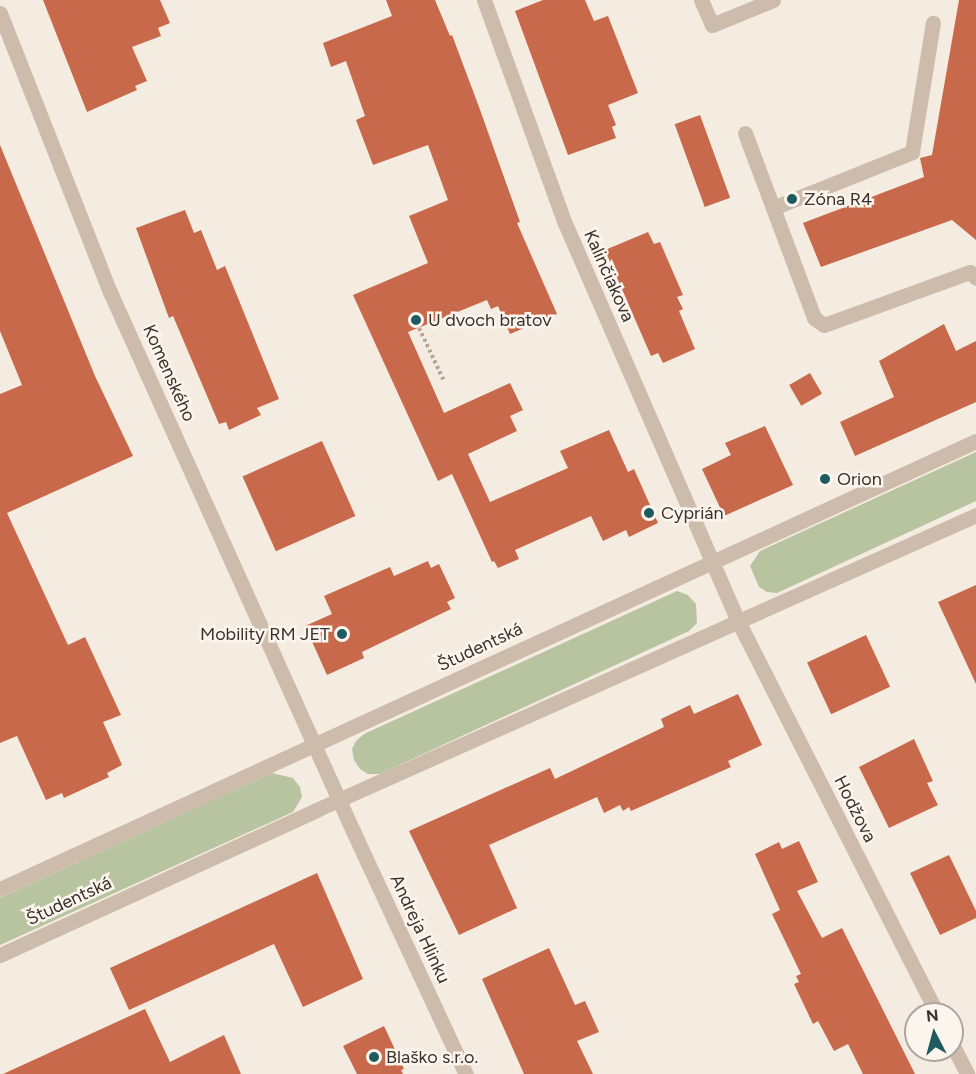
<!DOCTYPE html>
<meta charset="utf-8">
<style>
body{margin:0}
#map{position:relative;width:976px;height:1074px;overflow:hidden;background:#f4ebe1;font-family:Figtree,sans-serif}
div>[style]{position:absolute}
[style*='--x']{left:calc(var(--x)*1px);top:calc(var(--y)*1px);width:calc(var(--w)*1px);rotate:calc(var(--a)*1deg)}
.green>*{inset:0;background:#b8c4a0}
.building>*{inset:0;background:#c8694b;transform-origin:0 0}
.path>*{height:4px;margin-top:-2px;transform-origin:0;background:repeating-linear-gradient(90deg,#b9a596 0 3px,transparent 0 6px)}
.lane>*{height:15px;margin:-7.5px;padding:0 7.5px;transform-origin:7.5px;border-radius:7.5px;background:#cdbbac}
.street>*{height:15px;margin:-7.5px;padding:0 7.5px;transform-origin:7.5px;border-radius:7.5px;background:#cdbbac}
.dots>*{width:16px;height:16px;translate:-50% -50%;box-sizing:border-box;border:3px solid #fbf5ee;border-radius:50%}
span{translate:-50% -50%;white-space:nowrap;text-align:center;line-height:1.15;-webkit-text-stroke:5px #fbf5ee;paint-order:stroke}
.poi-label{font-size:18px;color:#3b302b}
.left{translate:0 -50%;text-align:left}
.right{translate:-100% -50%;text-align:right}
.street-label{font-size:18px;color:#3b302b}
.north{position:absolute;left:904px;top:1002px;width:60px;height:60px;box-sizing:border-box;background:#fbf5ee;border:2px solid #aea6a0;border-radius:50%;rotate:354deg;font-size:16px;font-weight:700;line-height:24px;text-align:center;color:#3b302b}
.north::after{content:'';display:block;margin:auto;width:21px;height:27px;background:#1f5a5e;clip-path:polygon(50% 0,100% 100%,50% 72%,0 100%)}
</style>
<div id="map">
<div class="green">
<div style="clip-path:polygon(976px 452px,976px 501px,777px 593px,767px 592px,759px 587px,750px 566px,760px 551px)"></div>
<div style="clip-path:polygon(677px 591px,688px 595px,696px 604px,697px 623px,689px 631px,380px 774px,368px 774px,360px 769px,354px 760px,352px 749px,356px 741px,364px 734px)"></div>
<div style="clip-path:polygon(272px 773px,293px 778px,300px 787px,302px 797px,293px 812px,0 945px,0 898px)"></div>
</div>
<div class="building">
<div style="clip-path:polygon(43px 0,160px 0,170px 23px,158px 28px,161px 36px,132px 47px,147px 81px,135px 86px,137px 90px,87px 112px)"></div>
<div style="clip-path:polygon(386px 0,435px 0,450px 36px,452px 35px,479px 107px,520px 222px,517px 223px,557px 314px,510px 334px,498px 306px,491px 309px,487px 300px,408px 332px,444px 413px,510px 383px,523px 410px,510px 416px,517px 431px,468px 454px,490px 502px,568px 468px,560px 451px,609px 430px,628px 472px,634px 469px,658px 523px,629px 537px,626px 530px,603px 541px,591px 516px,515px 550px,519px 559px,498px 568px,494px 561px,492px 562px,452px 474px,438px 481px,353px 295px,428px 263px,409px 216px,448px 200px,428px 145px,373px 165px,356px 120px,365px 116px,346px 61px,331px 67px,323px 43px,392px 16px)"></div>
<div style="clip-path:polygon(543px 0,585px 0,594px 21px,608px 16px,638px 93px,608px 105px,616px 125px,612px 127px,616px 138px,568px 155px,515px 11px)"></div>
<div style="clip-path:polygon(959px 0,976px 0,976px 240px,952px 220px,821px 267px,803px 223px,924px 177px,920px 158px,932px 155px)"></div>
<div style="left:700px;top:115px;width:88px;height:27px;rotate:70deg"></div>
<div style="clip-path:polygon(0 145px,95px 376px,133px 456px,7px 513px,68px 645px,85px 637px,121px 715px,103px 722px,122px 765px,107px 773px,109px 777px,64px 798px,62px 793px,46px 800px,17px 736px,0 743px,0 394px,22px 385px,0 331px)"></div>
<div style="clip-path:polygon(185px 210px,194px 233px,201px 230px,217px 270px,225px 266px,279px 399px,257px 408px,261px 415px,229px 430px,226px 422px,219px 424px,173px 316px,169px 318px,136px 228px)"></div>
<div style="clip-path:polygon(648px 232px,654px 244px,660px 242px,683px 295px,677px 297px,683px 309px,679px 311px,695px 349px,663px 363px,658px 353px,651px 356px,605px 250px)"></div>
<div style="clip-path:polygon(944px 324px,956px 351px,976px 341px,976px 402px,855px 456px,840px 422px,894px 397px,879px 361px)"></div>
<div style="left:810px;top:373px;width:24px;height:24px;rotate:60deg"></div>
<div style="clip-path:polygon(765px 426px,793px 485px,724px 516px,702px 469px,731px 455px,725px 443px)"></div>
<div style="left:322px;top:441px;width:82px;height:87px;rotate:66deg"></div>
<div style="clip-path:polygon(428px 561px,431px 568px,439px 564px,455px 598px,447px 602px,451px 609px,362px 652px,364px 658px,327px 675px,305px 626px,332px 614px,324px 596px,390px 567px,394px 576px)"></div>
<div style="clip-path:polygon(976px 585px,976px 684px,938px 602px)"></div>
<div style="left:866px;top:635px;width:57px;height:65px;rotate:65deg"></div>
<div style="clip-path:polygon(738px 694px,762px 745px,728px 761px,731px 767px,631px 811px,629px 807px,623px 811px,620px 805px,604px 813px,597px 797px,489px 845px,517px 908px,459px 935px,409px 831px,550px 768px,555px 779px,664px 727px,661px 719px,690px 705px,694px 714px)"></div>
<div style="clip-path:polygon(914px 739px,933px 781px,927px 783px,938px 805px,889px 828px,859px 767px)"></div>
<div style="clip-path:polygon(799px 841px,818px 882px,797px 891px,822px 938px,842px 928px,915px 1074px,863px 1074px,848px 1044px,834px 1051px,818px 1021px,813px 1024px,794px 984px,799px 982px,796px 976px,801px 974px,772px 914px,780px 910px,755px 854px,779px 842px,782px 849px)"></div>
<div style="clip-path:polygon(949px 855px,976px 911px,976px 918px,940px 935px,910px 873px)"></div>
<div style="clip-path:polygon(317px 873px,363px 979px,303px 1007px,274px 944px,129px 1010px,110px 968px)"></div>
<div style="clip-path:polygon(549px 948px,575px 1005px,585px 1001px,599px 1032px,577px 1041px,593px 1074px,524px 1074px,482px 979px)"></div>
<div style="clip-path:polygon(145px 1009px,170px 1062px,224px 1035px,241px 1074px,3px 1074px)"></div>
<div style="clip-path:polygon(384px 1026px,404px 1069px,401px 1070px,403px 1074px,357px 1074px,343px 1046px)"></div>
</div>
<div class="path">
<div style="--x:419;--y:328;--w:59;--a:64.7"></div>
</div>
<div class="lane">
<div style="--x:701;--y:0;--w:27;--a:66"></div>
<div style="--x:712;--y:25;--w:66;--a:-22.3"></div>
<div style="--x:745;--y:133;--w:197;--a:69.5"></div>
<div style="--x:814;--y:318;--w:12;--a:35"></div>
<div style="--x:824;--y:325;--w:155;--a:-20"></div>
<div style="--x:970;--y:272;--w:8;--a:45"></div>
<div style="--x:773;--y:208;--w:150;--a:-21.9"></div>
<div style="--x:912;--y:152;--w:131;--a:-80.8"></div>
</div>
<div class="street">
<div style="--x:484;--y:0;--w:235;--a:70.1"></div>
<div style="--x:564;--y:221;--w:436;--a:66.5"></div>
<div style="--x:738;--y:621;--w:441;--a:63.1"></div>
<div style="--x:0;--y:13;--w:300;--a:68.5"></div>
<div style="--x:110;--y:292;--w:591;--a:65.73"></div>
<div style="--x:353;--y:831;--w:268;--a:65.1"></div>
<div style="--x:0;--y:889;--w:1074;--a:-24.66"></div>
<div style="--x:0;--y:955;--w:348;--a:-24.6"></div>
<div style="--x:316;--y:810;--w:723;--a:-24.08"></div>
<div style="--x:952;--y:1044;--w:34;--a:63"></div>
</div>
<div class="dots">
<div style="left:792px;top:199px;background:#1f5a5e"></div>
<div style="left:416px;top:320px;background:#1f5a5e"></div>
<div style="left:825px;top:479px;background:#1f5a5e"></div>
<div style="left:649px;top:513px;background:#1f5a5e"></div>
<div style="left:342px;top:634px;background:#1f5a5e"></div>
<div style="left:374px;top:1057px;background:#1f5a5e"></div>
</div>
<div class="poi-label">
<span class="left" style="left:804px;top:199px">Zóna R4</span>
<span class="left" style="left:428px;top:320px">U dvoch bratov</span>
<span class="left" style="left:837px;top:479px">Orion</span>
<span class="left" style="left:661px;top:513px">Cyprián</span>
<span class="right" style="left:330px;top:634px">Mobility RM JET</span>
<span class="left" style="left:386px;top:1057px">Blaško s.r.o.</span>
</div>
<div class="street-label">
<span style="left:609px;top:276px;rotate:66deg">Kalinčiakova</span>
<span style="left:169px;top:373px;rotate:66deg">Komenského</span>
<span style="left:480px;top:647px;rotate:-25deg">Študentská</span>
<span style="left:855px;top:809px;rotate:63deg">Hodžova</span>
<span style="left:69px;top:901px;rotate:-25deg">Študentská</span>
<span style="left:420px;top:929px;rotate:65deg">Andreja Hlinku</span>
</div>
<div class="north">N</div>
</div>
